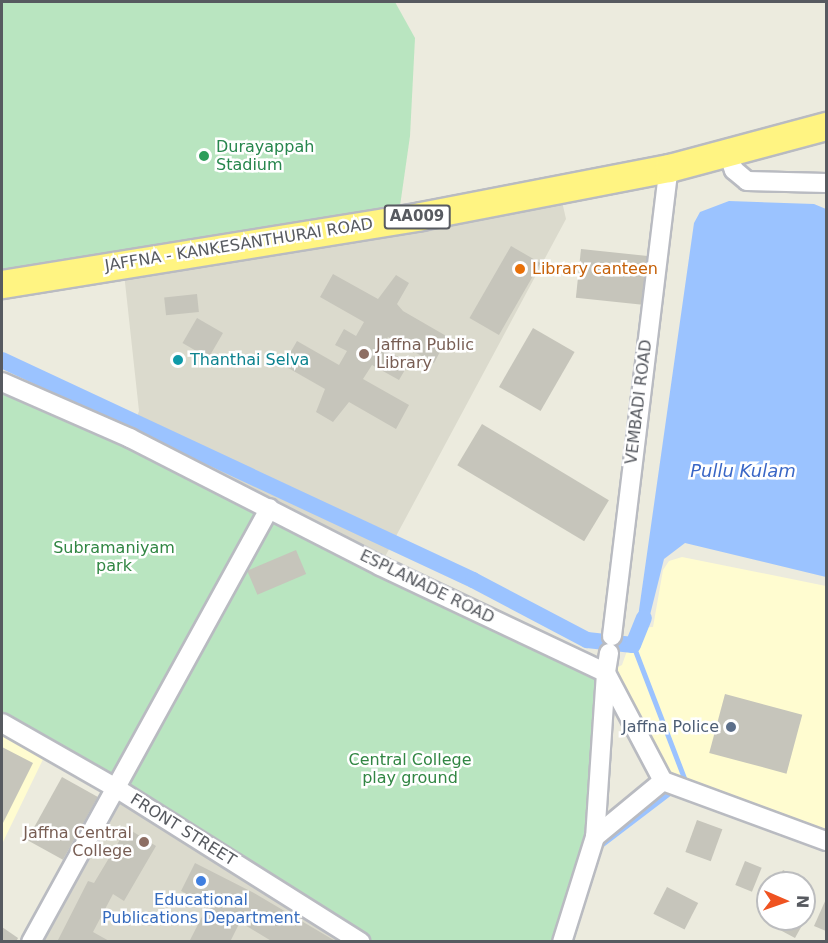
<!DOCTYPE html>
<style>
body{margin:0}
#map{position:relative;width:828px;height:943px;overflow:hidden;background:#ecebde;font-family:"DejaVu Sans",sans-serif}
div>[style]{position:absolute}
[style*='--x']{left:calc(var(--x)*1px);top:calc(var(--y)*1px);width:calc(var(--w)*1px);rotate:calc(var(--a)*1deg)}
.commercial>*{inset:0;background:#fffcd0}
.education>*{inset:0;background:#dbdacd}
.green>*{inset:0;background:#b9e5c0}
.water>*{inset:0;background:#9bc3ff}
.stream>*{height:5px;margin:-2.5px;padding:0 2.5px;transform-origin:2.5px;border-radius:2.5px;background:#9bc3ff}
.canal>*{height:16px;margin:-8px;padding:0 8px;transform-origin:8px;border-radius:8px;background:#9bc3ff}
.building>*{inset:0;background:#c6c5bb;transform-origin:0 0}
.roads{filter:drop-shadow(2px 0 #b9bbc1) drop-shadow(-2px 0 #b9bbc1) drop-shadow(0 2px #b9bbc1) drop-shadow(0 -2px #b9bbc1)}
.minor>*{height:18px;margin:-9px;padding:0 9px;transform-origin:9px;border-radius:9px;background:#fff}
.highway>*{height:27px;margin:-13.5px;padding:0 13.5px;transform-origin:13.5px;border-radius:13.5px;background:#fff482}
.dots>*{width:16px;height:16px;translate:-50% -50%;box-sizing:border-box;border:3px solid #fff;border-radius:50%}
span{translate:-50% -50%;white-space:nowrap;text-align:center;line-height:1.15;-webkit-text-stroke:5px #fff;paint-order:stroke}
.shield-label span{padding:2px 4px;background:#fff;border:2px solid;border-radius:4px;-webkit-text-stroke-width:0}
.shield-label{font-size:15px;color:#575a60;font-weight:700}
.leisure-label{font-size:16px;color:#27864d}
.left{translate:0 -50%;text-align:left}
.street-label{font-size:16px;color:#575a60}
.food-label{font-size:16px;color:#c56008}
.education-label{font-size:16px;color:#785e54}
.right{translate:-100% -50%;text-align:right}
.culture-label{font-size:16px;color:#0d838f}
.park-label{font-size:16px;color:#318643}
.service-label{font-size:16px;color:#4e5e75}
.shop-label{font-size:16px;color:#366cbe}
.water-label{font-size:18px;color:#3a67c6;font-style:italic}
.frame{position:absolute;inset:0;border:3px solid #575a60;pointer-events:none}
.north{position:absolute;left:756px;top:871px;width:60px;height:60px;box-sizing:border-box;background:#fff;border:2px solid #bcbdbf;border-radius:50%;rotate:92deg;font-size:16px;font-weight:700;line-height:24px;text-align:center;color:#575a60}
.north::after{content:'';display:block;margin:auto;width:21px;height:27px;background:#ef5321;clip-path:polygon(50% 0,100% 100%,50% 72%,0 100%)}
</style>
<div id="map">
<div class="commercial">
<div style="clip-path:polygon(682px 557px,826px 586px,826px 841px,663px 781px,606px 673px,622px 665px,635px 628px,653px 627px,663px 570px,669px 561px)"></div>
<div style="clip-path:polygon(2px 723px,48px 749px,2px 844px)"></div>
</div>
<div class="education">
<div style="clip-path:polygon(559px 188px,566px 219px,380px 566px,130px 438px,139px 411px,123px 264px)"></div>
<div style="clip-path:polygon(116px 788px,361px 942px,31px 942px)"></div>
</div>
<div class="green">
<div style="clip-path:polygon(2px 2px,395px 2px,415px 38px,410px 136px,398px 220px,2px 284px)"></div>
<div style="clip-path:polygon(2px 382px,606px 673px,595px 837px,562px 941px,361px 941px,2px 723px)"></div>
</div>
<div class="water">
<div style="clip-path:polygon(729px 201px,814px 204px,826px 209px,826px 577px,685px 543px,664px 559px,649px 619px,638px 617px,694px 223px,700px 212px)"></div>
</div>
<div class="stream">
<div style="--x:633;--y:645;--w:148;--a:69"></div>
<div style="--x:597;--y:848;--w:96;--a:-37.3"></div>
</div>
<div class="canal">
<div style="--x:2;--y:360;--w:520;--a:25.04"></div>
<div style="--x:473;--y:580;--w:129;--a:27.8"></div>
<div style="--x:587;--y:640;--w:46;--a:6.2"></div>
<div style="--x:633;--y:645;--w:29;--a:-68"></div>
</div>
<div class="building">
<div style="left:511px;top:246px;width:34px;height:83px;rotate:30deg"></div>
<div style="left:581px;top:249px;width:67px;height:49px;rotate:6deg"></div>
<div style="clip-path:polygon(333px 274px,378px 299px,396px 275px,409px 283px,397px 304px,403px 311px,448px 337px,434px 363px,388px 337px,382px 348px,409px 363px,399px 380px,372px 365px,363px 379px,409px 405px,396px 429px,349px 402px,333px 422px,316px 412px,325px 389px,283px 365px,297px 341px,339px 365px,347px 351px,335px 345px,344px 329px,356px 336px,364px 322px,320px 297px)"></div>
<div style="left:197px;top:294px;width:18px;height:33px;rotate:84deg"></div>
<div style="left:197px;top:318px;width:30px;height:29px;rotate:30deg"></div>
<div style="left:533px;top:328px;width:48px;height:68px;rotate:30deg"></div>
<div style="left:482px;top:424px;width:148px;height:48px;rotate:31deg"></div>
<div style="left:296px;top:550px;width:26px;height:53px;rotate:67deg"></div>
<div style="left:725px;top:694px;width:80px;height:61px;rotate:15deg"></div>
<div style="clip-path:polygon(2px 747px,33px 763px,2px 825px)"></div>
<div style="left:62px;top:777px;width:41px;height:72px;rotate:29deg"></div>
<div style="left:697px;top:820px;width:27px;height:34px;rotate:20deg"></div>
<div style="clip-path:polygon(127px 828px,156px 846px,124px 901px,113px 894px,93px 932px,111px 942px,57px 942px,88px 881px,94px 883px)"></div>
<div style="left:745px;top:861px;width:18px;height:26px;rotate:22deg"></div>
<div style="clip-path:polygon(195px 863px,254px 893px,337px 942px,273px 942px,240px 922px,230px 942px,189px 942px,208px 905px,181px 891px)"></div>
<div style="clip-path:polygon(783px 870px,810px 884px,804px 895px,804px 883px,776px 883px)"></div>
<div style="left:667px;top:887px;width:35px;height:30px;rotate:27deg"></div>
<div style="clip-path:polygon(804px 896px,815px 902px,795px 938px,780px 930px,786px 919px,804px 919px)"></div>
<div style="clip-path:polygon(826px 899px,826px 931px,814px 926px)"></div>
<div style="clip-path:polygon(2px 927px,18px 938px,16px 942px,2px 942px)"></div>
</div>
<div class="roads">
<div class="minor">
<div style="--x:728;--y:153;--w:18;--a:71"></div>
<div style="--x:734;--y:170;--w:17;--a:40"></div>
<div style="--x:747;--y:181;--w:79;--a:1.5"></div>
<div style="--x:2;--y:382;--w:140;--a:23.6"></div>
<div style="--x:130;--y:438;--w:281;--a:27.1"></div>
<div style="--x:380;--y:566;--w:250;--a:25.3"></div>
<div style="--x:606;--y:673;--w:164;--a:93.8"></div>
<div style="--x:595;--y:837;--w:110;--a:107.4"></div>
<div style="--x:612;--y:636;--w:471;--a:-83.1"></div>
<div style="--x:609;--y:653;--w:20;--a:99"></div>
<div style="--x:606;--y:673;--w:122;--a:62.2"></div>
<div style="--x:663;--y:781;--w:174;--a:20.2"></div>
<div style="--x:2;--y:723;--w:131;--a:29.7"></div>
<div style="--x:116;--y:788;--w:289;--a:32.2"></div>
<div style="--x:595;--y:837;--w:88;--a:-39.5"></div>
<div style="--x:31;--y:942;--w:495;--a:-61.2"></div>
</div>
<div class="highway">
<div style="--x:2;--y:284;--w:424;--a:-9.2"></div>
<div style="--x:421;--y:216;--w:253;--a:-11"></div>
<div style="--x:669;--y:168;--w:163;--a:-15"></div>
</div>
</div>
<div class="dots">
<div style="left:204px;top:156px;background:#2e9e5b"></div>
<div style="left:520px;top:269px;background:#e8710a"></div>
<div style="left:364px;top:354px;background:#8d6e63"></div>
<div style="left:178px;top:360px;background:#0f9aa8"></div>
<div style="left:731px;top:727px;background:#5c6f8a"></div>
<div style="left:144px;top:842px;background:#8d6e63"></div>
<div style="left:201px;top:881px;background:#3f7fe0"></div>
</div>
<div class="shield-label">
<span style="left:417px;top:217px">AA009</span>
</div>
<div class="leisure-label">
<span class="left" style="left:216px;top:156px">Durayappah<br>Stadium</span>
</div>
<div class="street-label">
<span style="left:239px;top:245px;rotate:-9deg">JAFFNA - KANKESANTHURAI ROAD</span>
<span style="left:639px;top:402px;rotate:-83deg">VEMBADI ROAD</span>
<span style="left:427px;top:587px;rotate:26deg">ESPLANADE ROAD</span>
<span style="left:183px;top:830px;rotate:32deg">FRONT STREET</span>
</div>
<div class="food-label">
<span class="left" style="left:532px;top:269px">Library canteen</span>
</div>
<div class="education-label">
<span class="left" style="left:376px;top:354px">Jaffna Public<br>Library</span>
<span class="right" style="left:132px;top:842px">Jaffna Central<br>College</span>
</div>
<div class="culture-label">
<span class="left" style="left:190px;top:360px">Thanthai Selva</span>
</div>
<div class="park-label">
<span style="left:114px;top:557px">Subramaniyam<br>park</span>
<span style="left:410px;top:769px">Central College<br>play ground</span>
</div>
<div class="service-label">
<span class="right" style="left:719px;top:727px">Jaffna Police</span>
</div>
<div class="shop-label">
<span style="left:201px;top:909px">Educational<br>Publications Department</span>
</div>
<div class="water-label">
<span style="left:743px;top:471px">Pullu Kulam</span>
</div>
<div class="frame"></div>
<div class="north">N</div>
</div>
